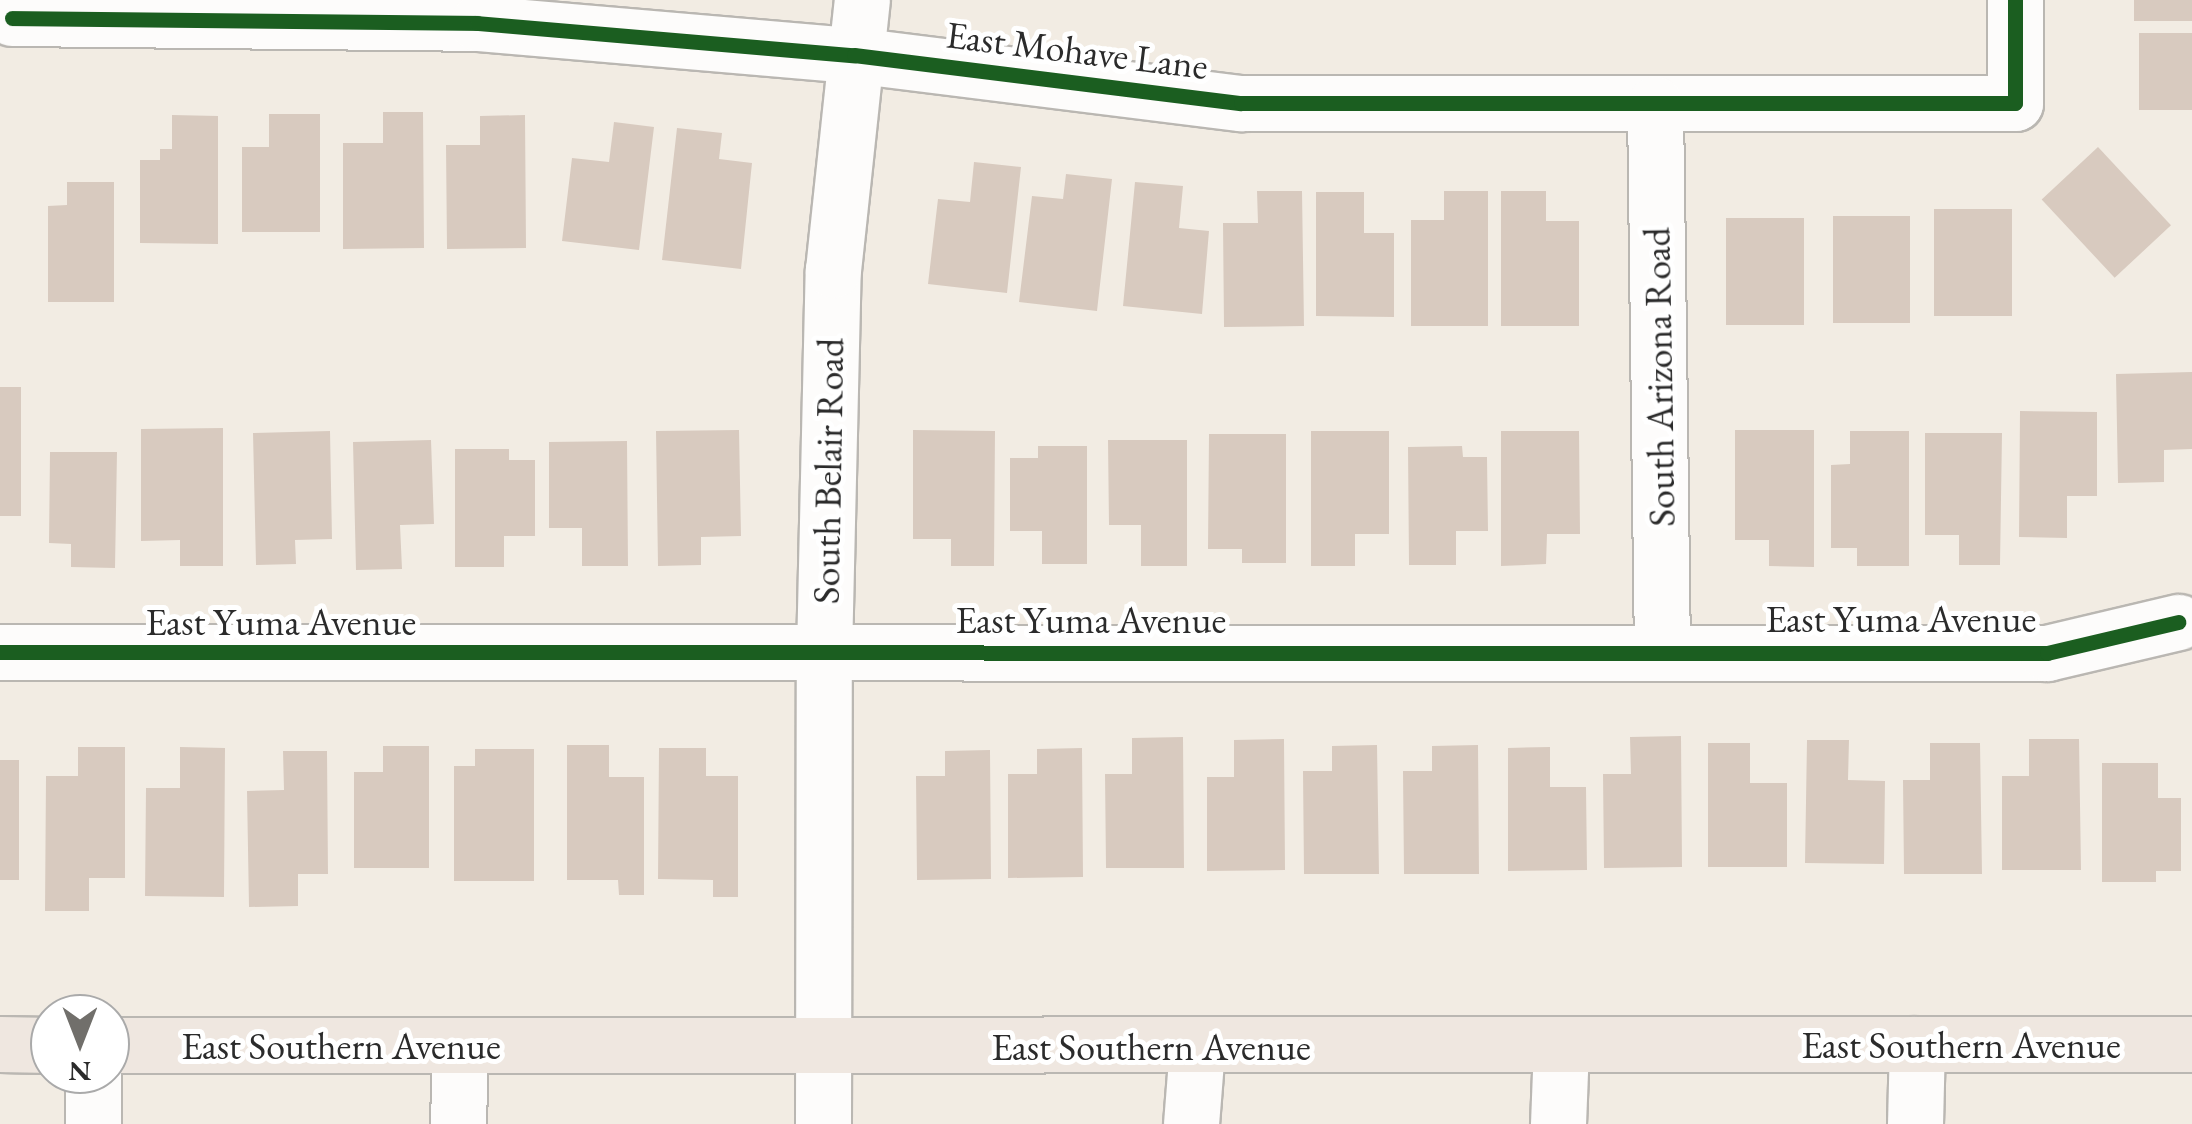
<!DOCTYPE html>
<style>
body{margin:0}
#map{position:relative;width:2192px;height:1124px;overflow:hidden;background:#f2ece3;font-family:"EB Garamond",serif}
div>[style]{position:absolute}
[style*='--x']{left:calc(var(--x)*1px);top:calc(var(--y)*1px);width:calc(var(--w)*1px);rotate:calc(var(--a)*1deg)}
.building>*{inset:0;background:#d8cabf;transform-origin:0 0}
.roads{filter:drop-shadow(2px 0 #bab7b2) drop-shadow(-2px 0 #bab7b2) drop-shadow(0 2px #bab7b2) drop-shadow(0 -2px #bab7b2)}
.minor>*{height:55px;margin:-27.5px;padding:0 27.5px;transform-origin:27.5px;border-radius:27.5px;background:#fdfcfb}
.major>*{height:55px;margin:-27.5px;padding:0 27.5px;transform-origin:27.5px;border-radius:27.5px;background:#efe7e0}
.cycleway>*{height:15px;margin:-7.5px;padding:0 7.5px;transform-origin:7.5px;border-radius:7.5px;background:#1b5e20}
span{translate:-50% -50%;white-space:nowrap;text-align:center;line-height:1.15;-webkit-text-stroke:10px #fff;paint-order:stroke}
.street-label{font-size:38px;color:#2b2b2b}
.north{position:absolute;left:30px;top:994px;width:100px;height:100px;box-sizing:border-box;background:#fff;border:2px solid #aaa;border-radius:50%;rotate:180deg;font-size:28px;font-weight:700;line-height:40px;text-align:center;color:#2b2b2b}
.north::after{content:'';display:block;margin:auto;width:35px;height:45px;background:#716f6b;clip-path:polygon(50% 0,100% 100%,50% 72%,0 100%)}
</style>
<div id="map">
<div class="building">
<div style="left:2134px;top:0;width:58px;height:21px"></div>
<div style="left:2139px;top:33px;width:53px;height:77px"></div>
<div style="clip-path:polygon(383px 112px,423px 112px,424px 248px,343px 249px,343px 143px,383px 143px)"></div>
<div style="clip-path:polygon(269px 114px,320px 114px,320px 232px,242px 232px,242px 147px,269px 147px)"></div>
<div style="clip-path:polygon(172px 115px,218px 116px,218px 244px,140px 243px,140px 160px,160px 160px,160px 149px,172px 149px)"></div>
<div style="clip-path:polygon(525px 115px,526px 248px,447px 249px,446px 145px,480px 145px,480px 116px)"></div>
<div style="clip-path:polygon(614px 122px,654px 127px,639px 250px,562px 241px,572px 158px,609px 162px)"></div>
<div style="clip-path:polygon(677px 128px,722px 133px,719px 159px,752px 163px,741px 269px,662px 260px)"></div>
<div style="left:2098px;top:147px;width:107px;height:77px;rotate:47deg"></div>
<div style="clip-path:polygon(974px 162px,1021px 167px,1007px 293px,928px 284px,938px 199px,970px 202px)"></div>
<div style="clip-path:polygon(1066px 174px,1112px 179px,1097px 311px,1019px 302px,1032px 196px,1063px 199px)"></div>
<div style="clip-path:polygon(67px 182px,114px 182px,114px 302px,48px 302px,48px 206px,67px 205px)"></div>
<div style="clip-path:polygon(1135px 182px,1183px 186px,1179px 228px,1209px 231px,1202px 314px,1123px 306px)"></div>
<div style="clip-path:polygon(1257px 191px,1302px 191px,1304px 326px,1224px 327px,1223px 223px,1258px 223px)"></div>
<div style="clip-path:polygon(1444px 191px,1488px 191px,1488px 326px,1411px 326px,1411px 220px,1444px 220px)"></div>
<div style="clip-path:polygon(1501px 191px,1546px 191px,1546px 221px,1579px 221px,1579px 326px,1501px 326px)"></div>
<div style="clip-path:polygon(1316px 192px,1364px 192px,1364px 233px,1394px 233px,1394px 317px,1316px 316px)"></div>
<div style="left:1934px;top:209px;width:78px;height:107px"></div>
<div style="left:1833px;top:216px;width:77px;height:107px"></div>
<div style="left:1726px;top:218px;width:78px;height:107px"></div>
<div style="clip-path:polygon(2192px 372px,2192px 449px,2164px 450px,2164px 482px,2118px 483px,2116px 374px)"></div>
<div style="left:0;top:387px;width:21px;height:129px"></div>
<div style="clip-path:polygon(2020px 411px,2097px 412px,2097px 496px,2067px 496px,2067px 538px,2019px 537px)"></div>
<div style="clip-path:polygon(223px 428px,223px 566px,180px 566px,180px 540px,141px 541px,141px 429px)"></div>
<div style="clip-path:polygon(739px 430px,741px 536px,701px 537px,701px 565px,658px 566px,656px 431px)"></div>
<div style="clip-path:polygon(913px 430px,995px 431px,994px 566px,951px 566px,951px 539px,913px 539px)"></div>
<div style="clip-path:polygon(1735px 430px,1814px 430px,1814px 567px,1769px 566px,1769px 540px,1735px 540px)"></div>
<div style="clip-path:polygon(330px 431px,332px 539px,295px 540px,296px 564px,256px 565px,253px 433px)"></div>
<div style="clip-path:polygon(1311px 431px,1389px 431px,1389px 534px,1355px 534px,1355px 566px,1311px 566px)"></div>
<div style="clip-path:polygon(1501px 431px,1579px 431px,1580px 534px,1547px 534px,1546px 564px,1501px 566px)"></div>
<div style="clip-path:polygon(1850px 431px,1909px 431px,1909px 566px,1857px 566px,1857px 548px,1831px 548px,1831px 465px,1850px 464px)"></div>
<div style="clip-path:polygon(1925px 433px,2002px 433px,2000px 565px,1959px 565px,1959px 535px,1925px 535px)"></div>
<div style="clip-path:polygon(1209px 434px,1286px 434px,1286px 563px,1242px 563px,1242px 549px,1208px 549px)"></div>
<div style="clip-path:polygon(431px 440px,434px 524px,400px 525px,402px 569px,356px 570px,353px 442px)"></div>
<div style="clip-path:polygon(1108px 440px,1187px 440px,1187px 566px,1141px 566px,1141px 525px,1109px 525px)"></div>
<div style="clip-path:polygon(627px 441px,628px 566px,582px 566px,582px 528px,549px 528px,549px 442px)"></div>
<div style="clip-path:polygon(1038px 446px,1087px 446px,1087px 564px,1042px 564px,1042px 531px,1010px 531px,1010px 458px,1038px 458px)"></div>
<div style="clip-path:polygon(1462px 446px,1463px 457px,1487px 457px,1488px 531px,1456px 531px,1456px 565px,1409px 565px,1408px 447px)"></div>
<div style="clip-path:polygon(455px 449px,509px 449px,509px 460px,535px 460px,535px 536px,504px 536px,504px 567px,455px 567px)"></div>
<div style="clip-path:polygon(50px 452px,117px 452px,115px 568px,71px 567px,71px 544px,49px 543px)"></div>
<div style="clip-path:polygon(1681px 736px,1682px 867px,1604px 868px,1603px 774px,1631px 774px,1630px 737px)"></div>
<div style="clip-path:polygon(1183px 737px,1184px 868px,1106px 868px,1105px 774px,1132px 774px,1132px 738px)"></div>
<div style="clip-path:polygon(1284px 739px,1285px 870px,1207px 871px,1207px 777px,1234px 777px,1234px 740px)"></div>
<div style="clip-path:polygon(2029px 739px,2079px 739px,2081px 870px,2002px 870px,2002px 776px,2029px 776px)"></div>
<div style="clip-path:polygon(1807px 740px,1849px 740px,1848px 780px,1885px 781px,1884px 864px,1805px 863px)"></div>
<div style="clip-path:polygon(1708px 743px,1750px 743px,1750px 783px,1787px 783px,1787px 867px,1708px 867px)"></div>
<div style="clip-path:polygon(1930px 743px,1980px 743px,1982px 874px,1904px 874px,1903px 780px,1930px 780px)"></div>
<div style="clip-path:polygon(567px 745px,609px 745px,609px 777px,644px 777px,644px 895px,619px 895px,618px 880px,567px 880px)"></div>
<div style="clip-path:polygon(1377px 745px,1379px 874px,1304px 874px,1303px 771px,1332px 771px,1332px 746px)"></div>
<div style="clip-path:polygon(1478px 745px,1479px 874px,1404px 874px,1403px 771px,1432px 771px,1432px 746px)"></div>
<div style="clip-path:polygon(383px 746px,429px 746px,429px 868px,354px 868px,354px 772px,383px 772px)"></div>
<div style="clip-path:polygon(78px 747px,125px 747px,125px 878px,89px 878px,89px 911px,45px 911px,46px 776px,78px 776px)"></div>
<div style="clip-path:polygon(180px 747px,225px 748px,224px 897px,145px 896px,146px 788px,180px 788px)"></div>
<div style="clip-path:polygon(1550px 747px,1550px 787px,1586px 787px,1587px 870px,1508px 871px,1508px 748px)"></div>
<div style="clip-path:polygon(659px 748px,706px 748px,706px 776px,738px 776px,738px 897px,713px 897px,713px 880px,658px 879px)"></div>
<div style="clip-path:polygon(1082px 748px,1083px 877px,1008px 878px,1008px 774px,1037px 774px,1037px 749px)"></div>
<div style="clip-path:polygon(475px 749px,534px 749px,534px 881px,454px 881px,454px 766px,475px 766px)"></div>
<div style="clip-path:polygon(990px 750px,991px 879px,917px 880px,916px 776px,945px 776px,945px 751px)"></div>
<div style="clip-path:polygon(283px 751px,327px 751px,328px 874px,298px 874px,298px 906px,249px 907px,247px 791px,284px 790px)"></div>
<div style="left:0;top:760px;width:19px;height:120px"></div>
<div style="clip-path:polygon(2102px 763px,2158px 763px,2158px 798px,2181px 798px,2181px 871px,2156px 871px,2156px 882px,2102px 882px)"></div>
</div>
<div class="roads">
<div class="minor">
<div style="--x:12;--y:18;--w:465;--a:0.6"></div>
<div style="--x:477;--y:23;--w:378;--a:4.9"></div>
<div style="--x:854;--y:55;--w:390;--a:7.1"></div>
<div style="--x:1241;--y:103;--w:774;--a:0"></div>
<div style="--x:2015;--y:103;--w:103;--a:-90"></div>
<div style="--x:1655;--y:104;--w:547;--a:89.27"></div>
<div style="--x:0;--y:652;--w:2047;--a:0.03"></div>
<div style="--x:2047;--y:653;--w:135;--a:-13.3"></div>
<div style="--x:93;--y:1074;--w:50;--a:90"></div>
<div style="--x:458;--y:1124;--w:77;--a:-88.5"></div>
<div style="--x:823;--y:1124;--w:470;--a:-89.9"></div>
<div style="--x:824;--y:654;--w:384;--a:-88.7"></div>
<div style="--x:833;--y:270;--w:272;--a:-83.9"></div>
<div style="--x:1191;--y:1124;--w:77;--a:-85.5"></div>
<div style="--x:1558;--y:1124;--w:78;--a:-87.8"></div>
<div style="--x:1915;--y:1124;--w:80;--a:-88.6"></div>
</div>
<div class="major">
<div style="--x:0;--y:1044;--w:50;--a:1.1"></div>
<div style="--x:110;--y:1045;--w:2082;--a:-0.03"></div>
</div>
</div>
<div class="cycleway">
<div style="--x:12;--y:18;--w:465;--a:0.6"></div>
<div style="--x:477;--y:23;--w:378;--a:4.9"></div>
<div style="--x:854;--y:55;--w:390;--a:7.1"></div>
<div style="--x:1241;--y:103;--w:774;--a:0"></div>
<div style="--x:2015;--y:103;--w:103;--a:-90"></div>
<div style="--x:0;--y:652;--w:2047;--a:0.03"></div>
<div style="--x:2047;--y:653;--w:135;--a:-13.3"></div>
</div>
<div class="street-label">
<span style="left:1077px;top:50px;rotate:7deg">East Mohave Lane</span>
<span style="left:1659px;top:377px;rotate:-91deg">South Arizona Road</span>
<span style="left:828px;top:471px;rotate:-89deg">South Belair Road</span>
<span style="left:1901px;top:619px">East Yuma Avenue</span>
<span style="left:1091px;top:620px">East Yuma Avenue</span>
<span style="left:281px;top:622px">East Yuma Avenue</span>
<span style="left:1961px;top:1045px">East Southern Avenue</span>
<span style="left:341px;top:1046px">East Southern Avenue</span>
<span style="left:1151px;top:1047px">East Southern Avenue</span>
</div>
<div class="north">N</div>
</div>
